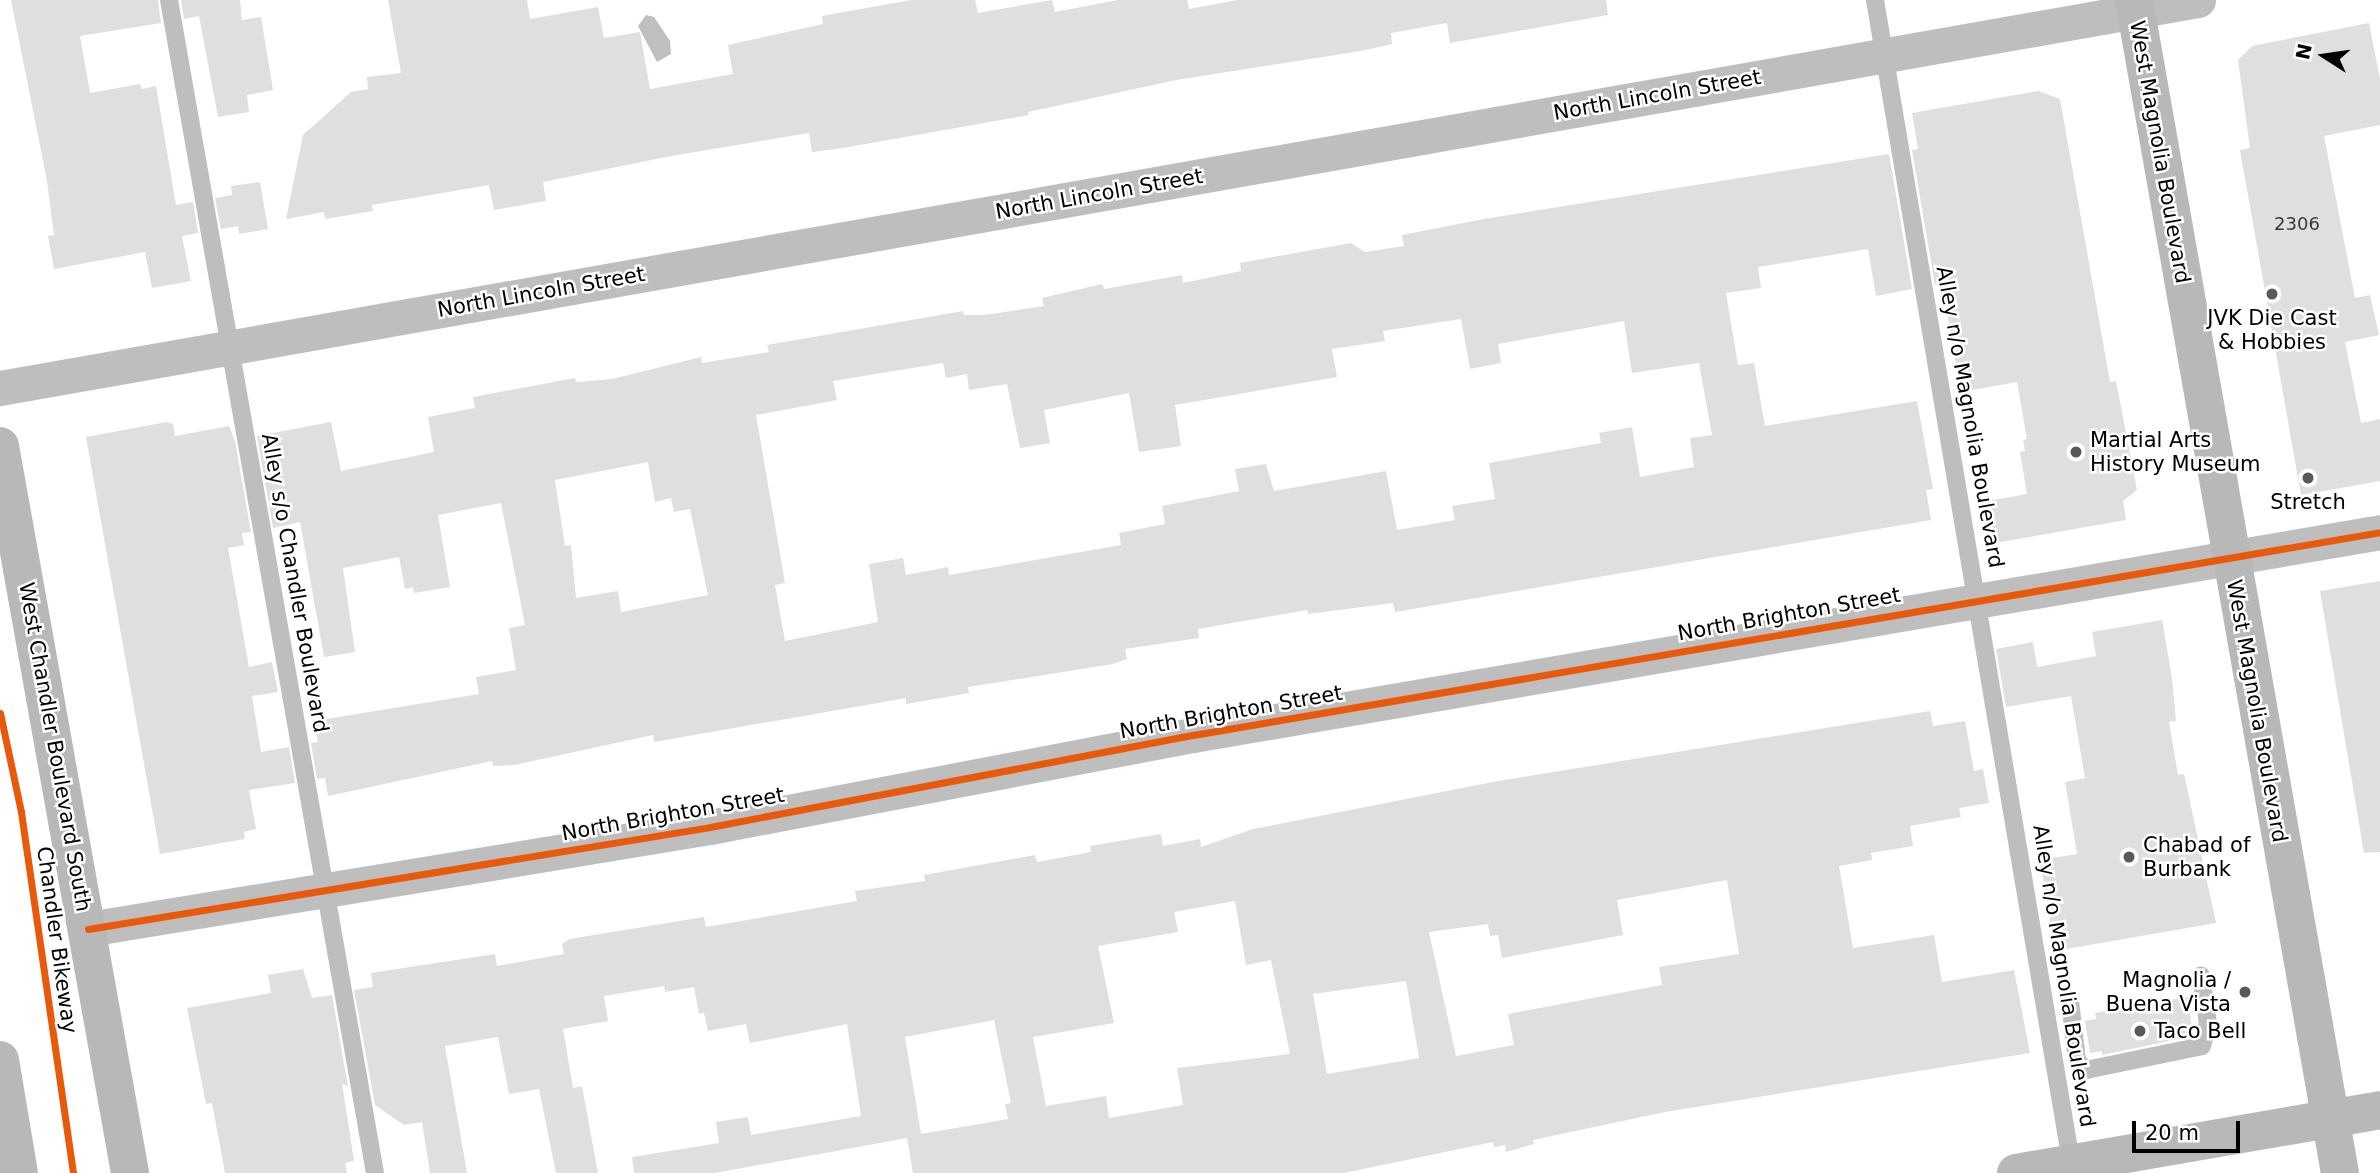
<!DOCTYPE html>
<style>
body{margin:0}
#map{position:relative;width:2380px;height:1173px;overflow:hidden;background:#fff;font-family:"DejaVu Sans",sans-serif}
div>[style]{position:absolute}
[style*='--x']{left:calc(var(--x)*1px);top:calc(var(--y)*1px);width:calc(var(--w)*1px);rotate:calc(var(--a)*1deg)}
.water>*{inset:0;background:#bfbfbf}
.building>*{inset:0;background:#dfdfdf}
.service>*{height:18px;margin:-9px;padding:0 9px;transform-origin:9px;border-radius:9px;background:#bebebe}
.minor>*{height:35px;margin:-17.5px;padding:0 17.5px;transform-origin:17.5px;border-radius:17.5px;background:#bebebe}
.secondary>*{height:38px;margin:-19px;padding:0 19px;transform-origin:19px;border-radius:19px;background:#b8b8b8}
.cycleway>*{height:7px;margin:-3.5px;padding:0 3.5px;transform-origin:3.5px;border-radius:3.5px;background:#e8590c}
.dots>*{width:19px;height:19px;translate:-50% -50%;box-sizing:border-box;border:4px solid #fff;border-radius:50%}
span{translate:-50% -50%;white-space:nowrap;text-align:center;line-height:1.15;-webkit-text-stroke:5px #fff;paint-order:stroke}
.number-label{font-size:18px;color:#383838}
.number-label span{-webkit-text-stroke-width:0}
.street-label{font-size:21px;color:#000}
.poi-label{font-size:21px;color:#000}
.left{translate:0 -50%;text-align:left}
.right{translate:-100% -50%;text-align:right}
.north{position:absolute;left:2289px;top:21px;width:70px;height:70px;-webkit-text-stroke:5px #fff;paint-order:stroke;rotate:282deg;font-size:19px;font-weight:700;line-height:28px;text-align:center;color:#000}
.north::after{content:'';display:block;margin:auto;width:24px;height:32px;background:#000;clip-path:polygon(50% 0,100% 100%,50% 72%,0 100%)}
.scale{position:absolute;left:2132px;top:1121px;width:108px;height:32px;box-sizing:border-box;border:4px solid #000;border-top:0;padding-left:9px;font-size:21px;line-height:24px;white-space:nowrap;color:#000;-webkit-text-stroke:5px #fff;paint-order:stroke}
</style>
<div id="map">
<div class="water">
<div style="clip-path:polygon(646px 15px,654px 17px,670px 41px,671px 54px,657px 62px,638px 26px)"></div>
</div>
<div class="building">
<div style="clip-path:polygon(11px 0,158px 0,161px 23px,80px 36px,90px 93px,140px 84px,142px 89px,156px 86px,176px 205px,193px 202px,198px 233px,182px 236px,191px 281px,152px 288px,145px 252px,54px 269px,48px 236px,54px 235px,47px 181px)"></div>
<div style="clip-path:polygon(181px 0,240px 0,242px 20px,261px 17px,273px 90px,247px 95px,249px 112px,218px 117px,199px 16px,184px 19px)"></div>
<div style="clip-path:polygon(388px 0,527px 0,530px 19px,598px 7px,604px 38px,640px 32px,650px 89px,733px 74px,728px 45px,823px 24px,822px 16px,911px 0,975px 0,978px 13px,1052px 0,1055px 12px,1118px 0,1187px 0,1189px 9px,1237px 0,1606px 0,1608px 15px,1450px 43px,1447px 23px,1391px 33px,1392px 44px,1361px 51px,1176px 80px,1028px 112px,1029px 115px,843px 148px,812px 152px,809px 133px,671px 156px,543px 182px,546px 201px,494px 210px,489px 185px,372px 205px,373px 211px,325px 219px,324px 212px,286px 219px,303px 135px,351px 92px,368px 89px,367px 77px,401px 73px)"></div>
<div style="clip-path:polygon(2369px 23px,2380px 79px,2380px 125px,2324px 136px,2355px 298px,2370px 295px,2379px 335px,2345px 342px,2361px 423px,2380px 419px,2380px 481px,2301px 495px,2240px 150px,2250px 148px,2238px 60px,2252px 46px)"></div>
<div style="clip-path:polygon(2038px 91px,2060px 99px,2110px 382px,2116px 381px,2137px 490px,2123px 501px,2126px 520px,1995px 543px,1987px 501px,2027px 494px,2020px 452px,2025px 451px,2023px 440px,2027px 439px,2017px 382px,1961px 392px,1942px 284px,1935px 285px,1912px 150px,1918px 149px,1912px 113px)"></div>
<div style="clip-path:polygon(evenodd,1889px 154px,1912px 289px,1876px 296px,1868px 249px,1758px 267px,1761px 288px,1726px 293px,1738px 365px,1754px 363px,1765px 426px,1917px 401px,1933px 489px,1926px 490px,1931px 520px,1395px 612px,1393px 603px,1308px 614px,1307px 610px,1198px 629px,1199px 638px,1125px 649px,1127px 659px,1113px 664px,968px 687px,969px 693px,906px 704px,906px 698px,654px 742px,653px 735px,514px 765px,493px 766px,492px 761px,328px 796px,325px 778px,317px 779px,311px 743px,318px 742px,314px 721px,479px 694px,476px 677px,516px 670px,509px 628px,525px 625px,501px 503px,438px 515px,450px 587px,414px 593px,413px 587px,405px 589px,399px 557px,343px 568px,355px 652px,324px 657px,300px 522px,273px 528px,257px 436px,331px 422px,341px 471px,434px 452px,428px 417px,475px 408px,473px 397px,575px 378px,576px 382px,612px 379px,701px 357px,702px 363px,769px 352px,767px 345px,963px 311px,964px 315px,984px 315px,1044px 306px,1042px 298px,1102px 284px,1104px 289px,1182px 275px,1183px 283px,1241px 271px,1240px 263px,1351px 243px,1365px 252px,1404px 246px,1402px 235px,1484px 219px,1889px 154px,1461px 319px,1470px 369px,1501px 363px,1498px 344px,1624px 321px,1632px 373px,1699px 363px,1712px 435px,1690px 438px,1694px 467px,1640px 477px,1632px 427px,1599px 433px,1601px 443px,1489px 463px,1495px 499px,1452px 506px,1455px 520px,1397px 530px,1386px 471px,1274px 491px,1266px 464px,1235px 469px,1239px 491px,1162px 506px,1165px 524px,1119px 533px,1121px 545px,949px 575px,948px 567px,906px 575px,903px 558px,869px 564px,878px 622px,785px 641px,775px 585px,785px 583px,756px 415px,837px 400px,833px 381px,943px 363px,946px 378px,967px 374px,969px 390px,1007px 384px,1020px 448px,1050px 443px,1044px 410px,1129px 393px,1139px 452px,1181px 446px,1175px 405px,1337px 377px,1332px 349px,1385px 341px,1383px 331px,1461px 319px,1889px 154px,648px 462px,655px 502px,671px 498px,674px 512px,690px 509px,708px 595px,621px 612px,618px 591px,576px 598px,571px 545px,565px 546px,555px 480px,648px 462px)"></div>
<div style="clip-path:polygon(260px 182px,268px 229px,239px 234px,238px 226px,221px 229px,215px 198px,232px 195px,231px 186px)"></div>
<div style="clip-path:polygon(167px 422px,173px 424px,175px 436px,229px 426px,235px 441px,251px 532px,242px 533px,244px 545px,228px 548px,249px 667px,272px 662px,278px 692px,252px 696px,261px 752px,289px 747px,295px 783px,249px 790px,256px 829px,244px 832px,245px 839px,160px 854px,86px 437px)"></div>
<div style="clip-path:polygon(2380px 581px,2380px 852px,2364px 853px,2320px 591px)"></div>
<div style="clip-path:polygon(2162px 620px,2172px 678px,2176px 721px,2169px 722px,2178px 775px,2184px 774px,2216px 923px,2055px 951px,2040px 860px,2077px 854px,2065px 782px,2085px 778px,2071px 696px,2006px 707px,1996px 649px,2033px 642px,2037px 667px,2096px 656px,2092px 632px)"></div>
<div style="clip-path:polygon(evenodd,1930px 711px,1933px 726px,1965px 721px,1974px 771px,1983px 769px,1989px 803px,1959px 808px,1961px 817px,1910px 826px,1913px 846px,1871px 853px,1872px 860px,1839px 866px,1853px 948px,1934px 935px,1942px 982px,2014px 970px,2030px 1053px,1665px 1112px,1533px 1140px,1534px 1144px,1506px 1152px,1505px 1145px,1494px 1147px,1493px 1142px,1344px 1173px,913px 1173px,907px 1138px,715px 1173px,634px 1173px,632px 1157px,719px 1143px,716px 1122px,748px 1117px,751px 1135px,861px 1116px,847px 1024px,750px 1043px,746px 1024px,708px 1031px,704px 1013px,699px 1014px,694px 987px,665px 992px,664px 986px,604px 996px,608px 1021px,563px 1029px,573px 1088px,582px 1086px,598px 1173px,556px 1173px,539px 1089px,509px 1094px,498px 1037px,445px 1046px,467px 1173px,430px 1173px,422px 1122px,404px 1125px,375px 1105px,354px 990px,373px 987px,371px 973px,495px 954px,497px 966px,564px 954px,562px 944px,570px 939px,704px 917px,706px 927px,857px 901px,855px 891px,925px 881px,924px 875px,1035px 855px,1037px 862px,1091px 852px,1090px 846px,1161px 834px,1163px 846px,1200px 839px,1201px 847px,1253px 829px,1498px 781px,1930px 711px,1727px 880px,1739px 954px,1659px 967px,1662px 985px,1508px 1014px,1514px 1045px,1456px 1056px,1429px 932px,1488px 924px,1490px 936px,1498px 935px,1502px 958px,1623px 935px,1617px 900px,1727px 880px,1930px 711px,1235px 901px,1246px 965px,1271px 960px,1290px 1054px,1177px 1068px,1183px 1105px,1109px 1118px,1106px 1096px,1046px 1106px,1033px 1037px,1114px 1023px,1098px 946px,1178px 932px,1174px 912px,1235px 901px,1930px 711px,1406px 981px,1419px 1058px,1327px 1074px,1313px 994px,1406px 981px,1930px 711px,994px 1020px,1011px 1103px,1005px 1104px,1008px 1119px,921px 1134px,905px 1037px,994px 1020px)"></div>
<div style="clip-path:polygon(303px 969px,312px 998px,332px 995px,348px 1087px,342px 1083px,354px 1161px,345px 1163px,347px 1173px,225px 1173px,212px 1103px,206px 1104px,187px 1008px,271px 993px,268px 975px)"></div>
<div style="clip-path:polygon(2188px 997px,2193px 1036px,2102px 1055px,2102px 1051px,2090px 1053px,2085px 1021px,2096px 1019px,2095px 1013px)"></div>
</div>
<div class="service">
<div style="--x:169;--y:0;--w:1191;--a:80.04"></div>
<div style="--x:1875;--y:0;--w:1184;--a:80.42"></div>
<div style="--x:2070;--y:1001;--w:60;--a:83.3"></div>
<div style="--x:2077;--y:1061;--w:13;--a:45"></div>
<div style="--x:2086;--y:1070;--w:118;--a:-11.7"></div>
<div style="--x:2202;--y:1046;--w:23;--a:-75"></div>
<div style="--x:2208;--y:1024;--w:49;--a:-98.3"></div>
</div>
<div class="minor">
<div style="--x:0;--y:388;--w:2232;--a:-10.01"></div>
<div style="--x:88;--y:929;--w:630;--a:-9.31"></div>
<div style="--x:710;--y:827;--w:492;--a:-10.8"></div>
<div style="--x:1193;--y:735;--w:1204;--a:-9.7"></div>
</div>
<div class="secondary">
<div style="--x:2134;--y:0;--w:1191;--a:80.04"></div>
<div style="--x:0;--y:446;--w:739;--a:79.86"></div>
<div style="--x:0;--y:1060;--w:115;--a:80.5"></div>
<div style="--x:2016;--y:1173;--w:369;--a:-9.8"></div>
</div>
<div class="cycleway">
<div style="--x:0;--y:713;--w:101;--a:78"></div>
<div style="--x:21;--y:812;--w:365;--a:81.8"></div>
<div style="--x:88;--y:929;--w:630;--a:-9.31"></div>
<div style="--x:710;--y:827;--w:492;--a:-10.8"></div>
<div style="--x:1193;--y:735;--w:1204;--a:-9.7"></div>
</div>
<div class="dots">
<div style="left:2272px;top:294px;background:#595959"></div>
<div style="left:2076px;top:452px;background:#595959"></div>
<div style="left:2308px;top:478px;background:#595959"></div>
<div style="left:2129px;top:857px;background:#595959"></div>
<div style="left:2245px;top:992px;background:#595959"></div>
<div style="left:2140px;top:1031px;background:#595959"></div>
</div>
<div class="number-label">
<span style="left:2297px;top:224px">2306</span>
</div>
<div class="street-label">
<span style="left:1657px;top:95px;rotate:-10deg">North Lincoln Street</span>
<span style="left:2160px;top:152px;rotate:80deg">West Magnolia Boulevard</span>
<span style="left:1099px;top:194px;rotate:-10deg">North Lincoln Street</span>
<span style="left:541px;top:292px;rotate:-10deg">North Lincoln Street</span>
<span style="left:1970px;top:417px;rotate:80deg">Alley n/o Magnolia Boulevard</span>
<span style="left:295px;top:583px;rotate:80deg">Alley s/o Chandler Boulevard</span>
<span style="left:1789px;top:614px;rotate:-10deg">North Brighton Street</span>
<span style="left:2257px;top:711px;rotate:80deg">West Magnolia Boulevard</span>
<span style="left:1231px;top:712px;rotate:-10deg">North Brighton Street</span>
<span style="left:55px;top:747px;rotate:80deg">West Chandler Boulevard South</span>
<span style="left:673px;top:814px;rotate:-10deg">North Brighton Street</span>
<span style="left:57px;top:940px;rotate:82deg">Chandler Bikeway</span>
<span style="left:2064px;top:976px;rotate:81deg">Alley n/o Magnolia Boulevard</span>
</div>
<div class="poi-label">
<span style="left:2272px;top:330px">JVK Die Cast<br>&amp; Hobbies</span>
<span class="left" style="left:2090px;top:452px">Martial Arts<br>History Museum</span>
<span style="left:2308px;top:502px">Stretch</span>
<span class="left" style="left:2143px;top:857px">Chabad of<br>Burbank</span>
<span class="right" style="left:2231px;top:992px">Magnolia /<br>Buena Vista</span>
<span class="left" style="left:2154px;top:1031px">Taco Bell</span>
</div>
<div class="north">N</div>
<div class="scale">20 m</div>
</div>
